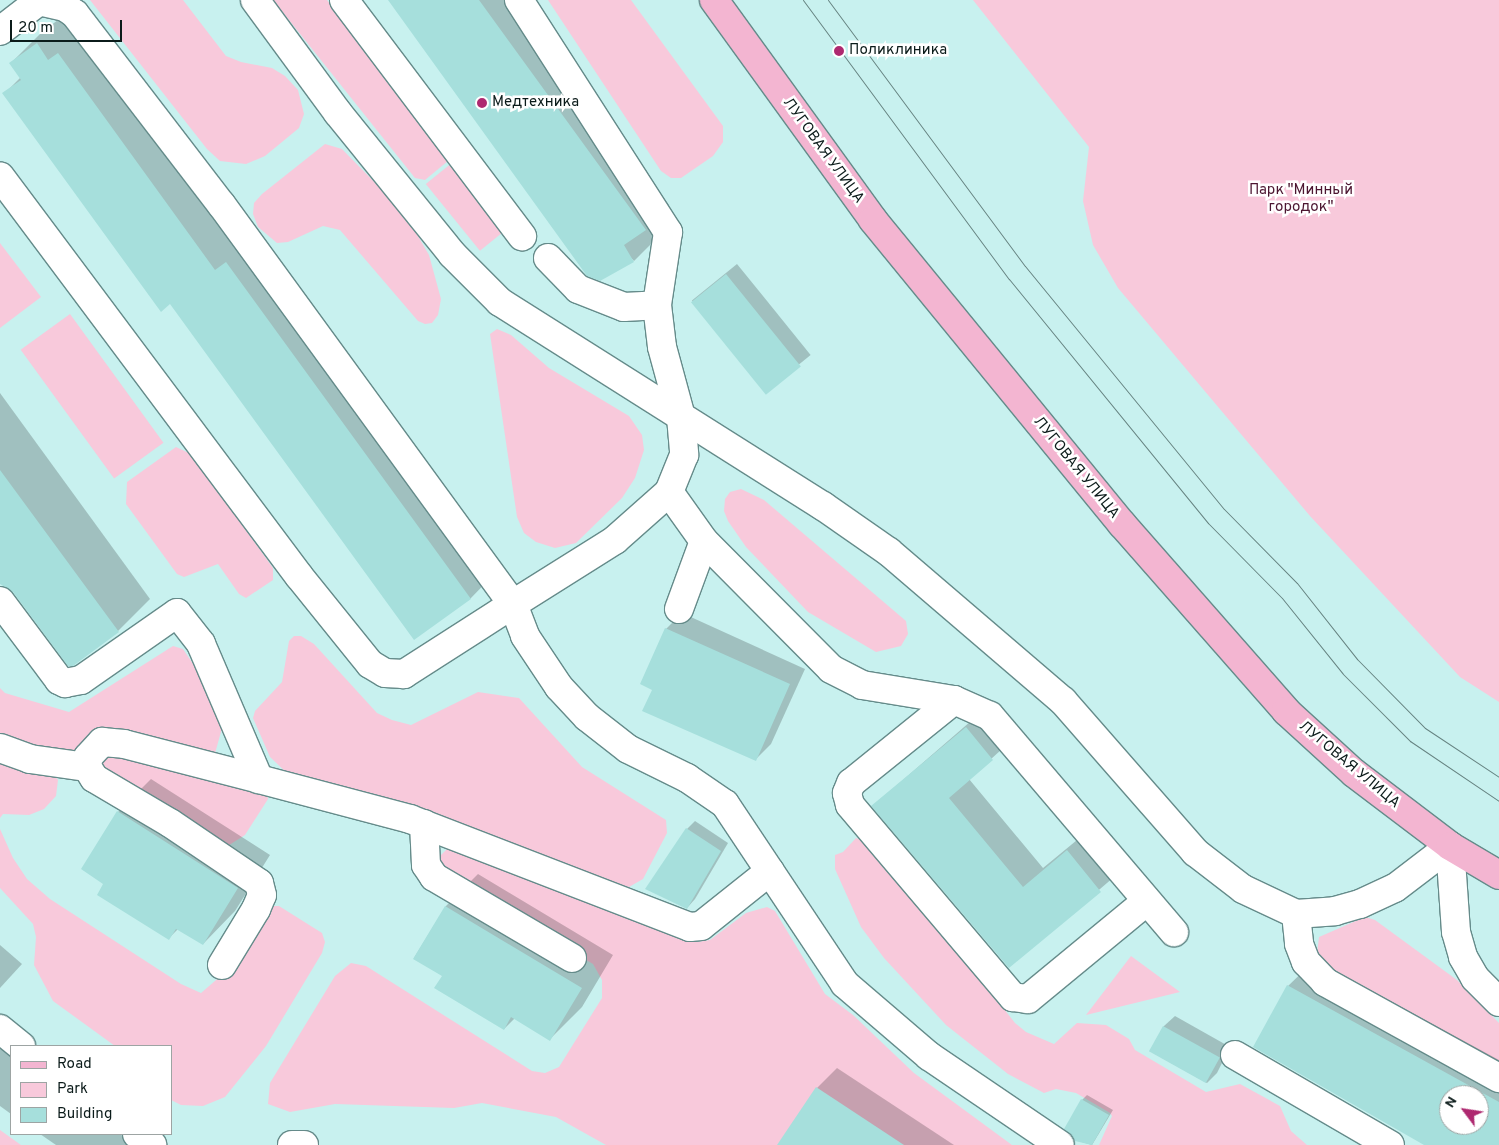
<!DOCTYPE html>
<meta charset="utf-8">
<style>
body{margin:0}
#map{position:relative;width:1499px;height:1145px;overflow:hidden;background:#c8f1ef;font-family:Overpass,sans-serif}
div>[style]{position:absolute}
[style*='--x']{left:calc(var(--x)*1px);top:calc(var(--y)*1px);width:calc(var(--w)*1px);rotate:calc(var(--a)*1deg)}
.green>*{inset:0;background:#f8c9db;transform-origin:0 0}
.shadow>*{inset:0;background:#0003;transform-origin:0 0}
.building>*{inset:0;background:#a6dfdc;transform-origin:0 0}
.roads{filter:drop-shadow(1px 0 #658b8a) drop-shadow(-1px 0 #658b8a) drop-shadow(0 1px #658b8a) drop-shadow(0 -1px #658b8a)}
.minor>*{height:28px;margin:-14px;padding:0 14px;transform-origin:14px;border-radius:14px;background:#fff}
.major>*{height:28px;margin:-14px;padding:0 14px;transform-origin:14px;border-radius:14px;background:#f3b5d1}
.tram>*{height:1px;margin:-0.5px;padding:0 0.5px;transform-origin:0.5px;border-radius:0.5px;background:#668381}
.dots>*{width:14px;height:14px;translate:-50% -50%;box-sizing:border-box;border:2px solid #fff;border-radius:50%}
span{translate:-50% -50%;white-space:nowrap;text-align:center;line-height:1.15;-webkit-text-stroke:5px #fff;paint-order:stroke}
.poi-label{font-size:15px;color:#0b1b1a}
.left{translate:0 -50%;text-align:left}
.street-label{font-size:15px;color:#0b1b1a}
.park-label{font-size:15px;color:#4c1631}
.legend{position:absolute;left:10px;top:1045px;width:162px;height:90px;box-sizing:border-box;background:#fff;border:1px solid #9da4a3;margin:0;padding:6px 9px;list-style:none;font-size:15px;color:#0b1b1a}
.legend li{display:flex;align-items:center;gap:10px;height:25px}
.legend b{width:25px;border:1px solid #9da4a3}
.north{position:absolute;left:1439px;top:1085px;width:50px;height:50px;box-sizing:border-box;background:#fff;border:1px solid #9da4a3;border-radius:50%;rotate:301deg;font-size:14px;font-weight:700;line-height:20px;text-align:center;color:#0b1b1a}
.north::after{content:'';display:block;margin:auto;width:18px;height:22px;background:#ae2970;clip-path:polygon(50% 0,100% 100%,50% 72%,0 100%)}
.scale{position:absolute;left:10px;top:20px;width:112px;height:22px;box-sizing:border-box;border:2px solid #0b1b1a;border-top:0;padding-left:6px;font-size:15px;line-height:18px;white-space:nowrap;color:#0b1b1a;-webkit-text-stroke:4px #fff;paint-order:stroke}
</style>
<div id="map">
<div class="green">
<div style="clip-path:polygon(90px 0,183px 0,226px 56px,241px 62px,272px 68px,285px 76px,298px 90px,304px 114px,299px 128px,265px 156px,246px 164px,220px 161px,207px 149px)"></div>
<div style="clip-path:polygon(273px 0,327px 0,444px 149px,448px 161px,425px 180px,415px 178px)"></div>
<div style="clip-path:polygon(548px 0,631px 0,723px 126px,723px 142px,713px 156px,681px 178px,671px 178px,661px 171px)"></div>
<div style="clip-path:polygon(973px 0,1499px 0,1499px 702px,1460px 677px,1310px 516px,1118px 288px,1093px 245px,1083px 201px,1089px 147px)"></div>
<div style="clip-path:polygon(325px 144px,342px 149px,389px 197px,415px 231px,429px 255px,441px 299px,438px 315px,432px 323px,425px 324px,418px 321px,340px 230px,323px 226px,288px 242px,277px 243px,258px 227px,253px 214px,254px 203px,262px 194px)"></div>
<div style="left:453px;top:162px;width:86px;height:35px;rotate:51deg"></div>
<div style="clip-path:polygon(0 243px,41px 297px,0 328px)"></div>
<div style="left:70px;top:314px;width:159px;height:61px;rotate:54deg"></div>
<div style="clip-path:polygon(497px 329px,511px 335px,549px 368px,629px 416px,642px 435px,644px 450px,635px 478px,622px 498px,576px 543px,555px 548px,536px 542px,524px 533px,517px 517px,490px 334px)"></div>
<div style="clip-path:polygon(176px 447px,191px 454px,273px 568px,273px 580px,246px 598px,239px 594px,218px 564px,184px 577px,177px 574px,126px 504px,127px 482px)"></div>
<div style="clip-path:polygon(741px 489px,764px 500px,906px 621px,908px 634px,901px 646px,876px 652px,808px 612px,746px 547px,728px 521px,724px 511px,725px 499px,730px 492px)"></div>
<div style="clip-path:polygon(294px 636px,301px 636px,314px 644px,377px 713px,392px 720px,411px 725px,478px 692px,519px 698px,582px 767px,666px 820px,667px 833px,643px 879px,629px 887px,607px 881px,428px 811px,288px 774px,270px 757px,253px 718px,255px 711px,282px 682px,289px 641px)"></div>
<div style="clip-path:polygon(173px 646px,183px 649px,218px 701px,224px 721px,214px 757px,123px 734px,80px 757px,33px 752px,0 734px,0 688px,5px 693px,69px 712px)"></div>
<div style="clip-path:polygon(106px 751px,267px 793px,268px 799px,245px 835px,226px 847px,99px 767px)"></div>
<div style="clip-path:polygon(0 758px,52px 771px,58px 780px,56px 796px,44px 809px,29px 815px,3px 814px,0 818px)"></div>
<div style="clip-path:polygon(0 829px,13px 858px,27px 879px,50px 899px,181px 984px,201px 993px,230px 968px,268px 906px,279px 906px,322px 933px,325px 942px,322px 953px,266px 1046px,225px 1097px,203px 1106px,181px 1105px,171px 1100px,171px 1046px,115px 1046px,53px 1001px,34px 965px,36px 937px,33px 924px,0 888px)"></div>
<div style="clip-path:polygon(856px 838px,876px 846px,1015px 1023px,1026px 1032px,1054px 1044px,1077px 1023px,1106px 1025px,1129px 1039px,1135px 1050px,1206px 1092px,1240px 1084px,1280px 1106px,1291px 1131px,1307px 1145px,1099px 1145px,1112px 1116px,1110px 1113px,1076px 1093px,1056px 1089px,1044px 1093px,1008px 1074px,946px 1025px,884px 958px,861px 927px,835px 869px,835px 855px,843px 852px)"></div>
<div style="clip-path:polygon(448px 848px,697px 942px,710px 940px,746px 913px,767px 907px,775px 911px,825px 994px,853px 1015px,914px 1073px,1012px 1145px,606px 1145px,556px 1117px,482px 1103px,454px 1108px,335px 1104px,290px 1112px,268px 1104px,270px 1083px,335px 976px,351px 963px,366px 966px,532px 1071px,545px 1073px,559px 1067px,602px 998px,602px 980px,593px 964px,454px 883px,437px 859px)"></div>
<div style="clip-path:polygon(1365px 917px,1375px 920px,1457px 980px,1499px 1023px,1499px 1068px,1333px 972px,1317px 954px,1319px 937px)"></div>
<div style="clip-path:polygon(1131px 956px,1180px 992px,1086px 1015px)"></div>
<div style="clip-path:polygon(0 1130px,21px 1145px,0 1145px)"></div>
</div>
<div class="shadow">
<div style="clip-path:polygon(390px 0,521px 0,669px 205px,650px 224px,658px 237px,634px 261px)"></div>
<div style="clip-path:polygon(69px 12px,248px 239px,258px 231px,502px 566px,470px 599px,171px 303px,4px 94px,21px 77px,11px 63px,43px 31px)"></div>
<div style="left:737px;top:264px;width:117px;height:58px;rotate:51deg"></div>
<div style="clip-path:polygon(0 393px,150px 599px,118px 631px,13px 591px,0 582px)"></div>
<div style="clip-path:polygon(682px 613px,805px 669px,771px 744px,755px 760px,653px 689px,666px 629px)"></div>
<div style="clip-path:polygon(986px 708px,1012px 740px,969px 779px,1043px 868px,1088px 831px,1121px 871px,1009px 967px,873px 806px)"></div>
<div style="clip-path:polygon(151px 779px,270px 855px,235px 911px,203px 944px,178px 929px,169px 938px,105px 883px,83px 869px,118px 812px)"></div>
<div style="clip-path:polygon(695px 821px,728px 843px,695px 899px,687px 908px,687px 829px)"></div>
<div style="clip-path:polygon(478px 874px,613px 955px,582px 1007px,550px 1039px,515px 1018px,504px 1029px,443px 976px,414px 958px,446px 906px)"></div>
<div style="clip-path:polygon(0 945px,22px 964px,0 988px)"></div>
<div style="clip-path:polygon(evenodd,1315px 960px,1499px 1060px,1499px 1145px,1431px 1145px,1288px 986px,1315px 960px,1449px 1095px,1479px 1095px,1479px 1125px,1449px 1125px,1449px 1095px)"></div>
<div style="clip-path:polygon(1175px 1016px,1230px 1047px,1217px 1073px,1207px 1083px,1150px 1051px,1164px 1026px)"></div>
<div style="clip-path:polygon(0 1041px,11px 1050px,11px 1114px,0 1106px)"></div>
<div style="clip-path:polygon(837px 1068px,954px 1145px,779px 1145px,817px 1088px)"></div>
<div style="clip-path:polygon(1087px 1095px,1113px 1110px,1092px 1145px,1075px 1140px,1082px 1100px)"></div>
<div style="clip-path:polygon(40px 1134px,120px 1134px,131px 1142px,129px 1145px,56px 1145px)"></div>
</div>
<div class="building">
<div style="clip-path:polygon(388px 0,479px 0,646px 230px,624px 245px,634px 262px,600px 281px,587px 276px)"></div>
<div style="clip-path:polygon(37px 43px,48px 60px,58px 53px,215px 270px,226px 262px,471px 599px,414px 640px,170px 304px,161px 312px,2px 93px,21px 80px,9px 63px)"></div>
<div style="left:726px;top:274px;width:119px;height:45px;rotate:51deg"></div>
<div style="clip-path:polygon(0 470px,119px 632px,73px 666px,68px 666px,13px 592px,0 584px)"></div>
<div style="clip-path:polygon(665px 628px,790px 684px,756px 761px,642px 711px,652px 690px,640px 684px)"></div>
<div style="clip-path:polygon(966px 727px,993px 760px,949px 798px,1023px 887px,1067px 850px,1101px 892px,1009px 968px,871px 806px)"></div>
<div style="clip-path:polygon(117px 811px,238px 888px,203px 945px,176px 929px,169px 940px,97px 895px,103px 884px,81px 869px)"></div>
<div style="clip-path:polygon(686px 828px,721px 851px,687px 909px,645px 889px)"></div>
<div style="clip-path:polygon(445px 906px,582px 988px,550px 1041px,511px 1017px,504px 1030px,434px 988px,442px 976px,413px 959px)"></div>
<div style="clip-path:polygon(evenodd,1287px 985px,1499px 1102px,1499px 1145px,1424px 1145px,1253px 1047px,1287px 985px,1449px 1095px,1479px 1095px,1479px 1125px,1449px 1125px,1449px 1095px)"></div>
<div style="left:1163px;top:1026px;width:65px;height:29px;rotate:29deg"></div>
<div style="clip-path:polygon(816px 1087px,904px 1145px,777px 1145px)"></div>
<div style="clip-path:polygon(1081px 1099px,1109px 1115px,1092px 1145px,1075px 1141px,1064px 1129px)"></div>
</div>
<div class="roads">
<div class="minor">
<div style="--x:255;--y:0;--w:140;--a:53.7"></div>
<div style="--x:338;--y:113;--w:181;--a:51"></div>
<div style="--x:452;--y:254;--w:68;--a:45"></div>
<div style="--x:500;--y:302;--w:382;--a:32.3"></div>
<div style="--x:823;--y:506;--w:80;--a:34.9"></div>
<div style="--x:889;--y:552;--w:229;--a:40.6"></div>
<div style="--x:1063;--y:701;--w:201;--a:48.8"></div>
<div style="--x:1195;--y:852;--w:61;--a:37.6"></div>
<div style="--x:1243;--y:889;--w:59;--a:25.3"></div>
<div style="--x:1296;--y:914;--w:39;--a:-4"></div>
<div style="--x:1335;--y:911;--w:26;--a:-16"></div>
<div style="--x:1360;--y:904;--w:38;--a:-25"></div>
<div style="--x:1395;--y:888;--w:69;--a:-37.4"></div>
<div style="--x:344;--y:0;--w:296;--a:53"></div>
<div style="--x:519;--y:0;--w:276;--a:57.3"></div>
<div style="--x:668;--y:232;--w:74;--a:98.6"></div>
<div style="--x:657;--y:305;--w:42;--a:83.2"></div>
<div style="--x:662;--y:347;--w:73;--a:74.8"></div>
<div style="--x:681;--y:417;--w:38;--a:85"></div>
<div style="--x:684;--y:455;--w:40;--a:112"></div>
<div style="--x:669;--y:492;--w:72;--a:138.4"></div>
<div style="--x:615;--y:540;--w:120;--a:147.9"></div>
<div style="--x:513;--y:604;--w:34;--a:69"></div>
<div style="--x:525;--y:636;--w:61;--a:56.3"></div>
<div style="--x:559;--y:687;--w:41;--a:47"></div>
<div style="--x:587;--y:717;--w:52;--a:38"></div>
<div style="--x:628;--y:749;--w:66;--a:26.2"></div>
<div style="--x:687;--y:778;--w:46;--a:34.4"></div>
<div style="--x:725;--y:804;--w:216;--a:56.3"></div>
<div style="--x:845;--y:984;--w:111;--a:40.6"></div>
<div style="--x:929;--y:1056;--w:158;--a:34.2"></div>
<div style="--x:0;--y:31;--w:49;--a:-37.6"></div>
<div style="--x:39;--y:1;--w:27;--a:13"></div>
<div style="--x:65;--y:7;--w:12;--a:35"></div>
<div style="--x:75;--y:14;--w:240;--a:52.5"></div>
<div style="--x:221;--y:204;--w:495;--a:53.9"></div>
<div style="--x:513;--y:604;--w:130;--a:147.3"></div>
<div style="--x:404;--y:674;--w:19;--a:-177"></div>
<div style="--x:385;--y:673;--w:17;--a:-149"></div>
<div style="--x:370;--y:664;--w:113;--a:-128.9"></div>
<div style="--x:299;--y:576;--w:499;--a:-126.8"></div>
<div style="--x:548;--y:258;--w:43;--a:45.9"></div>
<div style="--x:578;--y:289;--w:49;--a:21.4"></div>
<div style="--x:624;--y:307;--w:33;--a:-3"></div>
<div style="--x:669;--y:492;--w:60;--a:54.5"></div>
<div style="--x:704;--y:541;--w:180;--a:45.2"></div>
<div style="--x:831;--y:669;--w:35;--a:27"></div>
<div style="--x:862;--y:685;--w:93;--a:9.3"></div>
<div style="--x:954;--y:700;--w:39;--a:24"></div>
<div style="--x:990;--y:716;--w:284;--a:49.6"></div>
<div style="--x:0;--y:601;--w:99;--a:53.2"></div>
<div style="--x:59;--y:680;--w:7;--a:27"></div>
<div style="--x:65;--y:683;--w:16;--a:-11"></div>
<div style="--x:81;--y:680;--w:117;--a:-34.9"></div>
<div style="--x:177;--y:613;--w:39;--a:52"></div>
<div style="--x:201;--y:644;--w:147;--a:66.8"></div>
<div style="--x:259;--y:779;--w:156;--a:14.8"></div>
<div style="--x:410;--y:819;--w:300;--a:21.1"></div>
<div style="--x:690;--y:927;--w:11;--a:-5"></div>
<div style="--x:701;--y:926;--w:88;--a:-38.6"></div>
<div style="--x:679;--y:609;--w:72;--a:-69.8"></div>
<div style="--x:954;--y:700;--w:132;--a:141.1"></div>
<div style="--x:851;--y:783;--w:11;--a:112"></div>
<div style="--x:847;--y:793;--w:12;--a:76"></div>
<div style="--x:850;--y:805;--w:252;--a:49.7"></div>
<div style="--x:1013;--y:997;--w:15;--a:8"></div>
<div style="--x:1028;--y:999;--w:154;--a:-39.5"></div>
<div style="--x:0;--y:748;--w:32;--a:20"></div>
<div style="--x:30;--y:759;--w:58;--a:8"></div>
<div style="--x:424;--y:824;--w:41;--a:87.2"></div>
<div style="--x:426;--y:865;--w:14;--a:56"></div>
<div style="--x:434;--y:877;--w:160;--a:30.4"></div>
<div style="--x:1450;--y:846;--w:86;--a:86"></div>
<div style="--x:1456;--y:932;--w:26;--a:74"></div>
<div style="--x:1463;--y:957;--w:24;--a:60"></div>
<div style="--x:1475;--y:978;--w:34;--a:45"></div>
<div style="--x:1296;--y:914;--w:30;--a:84"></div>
<div style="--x:1299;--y:944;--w:19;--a:69"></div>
<div style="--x:1306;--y:962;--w:28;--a:46"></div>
<div style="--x:1325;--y:982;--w:199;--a:28.9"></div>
<div style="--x:222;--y:965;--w:66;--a:-58.7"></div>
<div style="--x:256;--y:909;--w:15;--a:-67"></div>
<div style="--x:262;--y:895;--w:12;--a:-104"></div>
<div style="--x:259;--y:883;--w:107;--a:-146"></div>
<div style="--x:170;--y:823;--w:88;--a:-149.4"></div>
<div style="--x:94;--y:778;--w:13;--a:-122"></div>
<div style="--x:87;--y:767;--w:10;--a:-84"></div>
<div style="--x:88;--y:757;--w:21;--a:-47"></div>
<div style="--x:102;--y:742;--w:22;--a:5"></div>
<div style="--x:124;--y:744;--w:139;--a:14.5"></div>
<div style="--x:0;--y:1029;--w:27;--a:39"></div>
<div style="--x:1235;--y:1055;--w:179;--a:30.1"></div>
<div style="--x:137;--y:1134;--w:19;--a:36"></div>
<div style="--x:292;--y:1145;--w:12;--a:0"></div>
</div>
<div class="major">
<div style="--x:714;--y:0;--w:271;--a:54.1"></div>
<div style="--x:873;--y:220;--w:393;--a:50.7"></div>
<div style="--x:1122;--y:524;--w:249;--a:48.7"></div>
<div style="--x:1286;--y:711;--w:92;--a:42.4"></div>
<div style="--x:1354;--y:773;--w:121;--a:37.2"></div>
<div style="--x:1450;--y:846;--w:57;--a:30.6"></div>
</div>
</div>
<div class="tram">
<div style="--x:803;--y:0;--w:347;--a:53.6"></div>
<div style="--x:1009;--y:279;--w:315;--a:50.8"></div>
<div style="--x:1208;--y:523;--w:105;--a:45.4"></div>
<div style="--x:1282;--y:598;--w:97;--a:51.2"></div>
<div style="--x:1343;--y:674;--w:95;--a:45"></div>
<div style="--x:1410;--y:741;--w:107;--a:34"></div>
<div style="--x:828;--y:0;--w:331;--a:53.5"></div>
<div style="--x:1025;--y:266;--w:314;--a:50.7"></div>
<div style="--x:1224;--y:509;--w:104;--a:45.4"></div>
<div style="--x:1297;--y:583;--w:97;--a:51.7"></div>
<div style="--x:1357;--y:659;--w:97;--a:45.4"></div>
<div style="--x:1425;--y:728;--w:89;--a:33.5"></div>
</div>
<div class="dots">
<div style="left:839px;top:51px;background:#ae2970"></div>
<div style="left:482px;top:103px;background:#ae2970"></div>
</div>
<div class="poi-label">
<span class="left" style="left:849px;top:51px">Поликлиника</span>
<span class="left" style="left:492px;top:103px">Медтехника</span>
</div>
<div class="street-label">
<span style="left:823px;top:151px;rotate:54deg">ЛУГОВАЯ УЛИЦА</span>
<span style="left:1076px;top:468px;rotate:51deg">ЛУГОВАЯ УЛИЦА</span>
<span style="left:1349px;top:765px;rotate:40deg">ЛУГОВАЯ УЛИЦА</span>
</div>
<div class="park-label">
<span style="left:1301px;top:199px">Парк "Минный<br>городок"</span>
</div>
<ul class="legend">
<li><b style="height:6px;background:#f3b5d1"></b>Road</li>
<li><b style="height:14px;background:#f8c9db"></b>Park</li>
<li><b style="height:14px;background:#a6dfdc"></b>Building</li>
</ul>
<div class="north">N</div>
<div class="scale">20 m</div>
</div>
